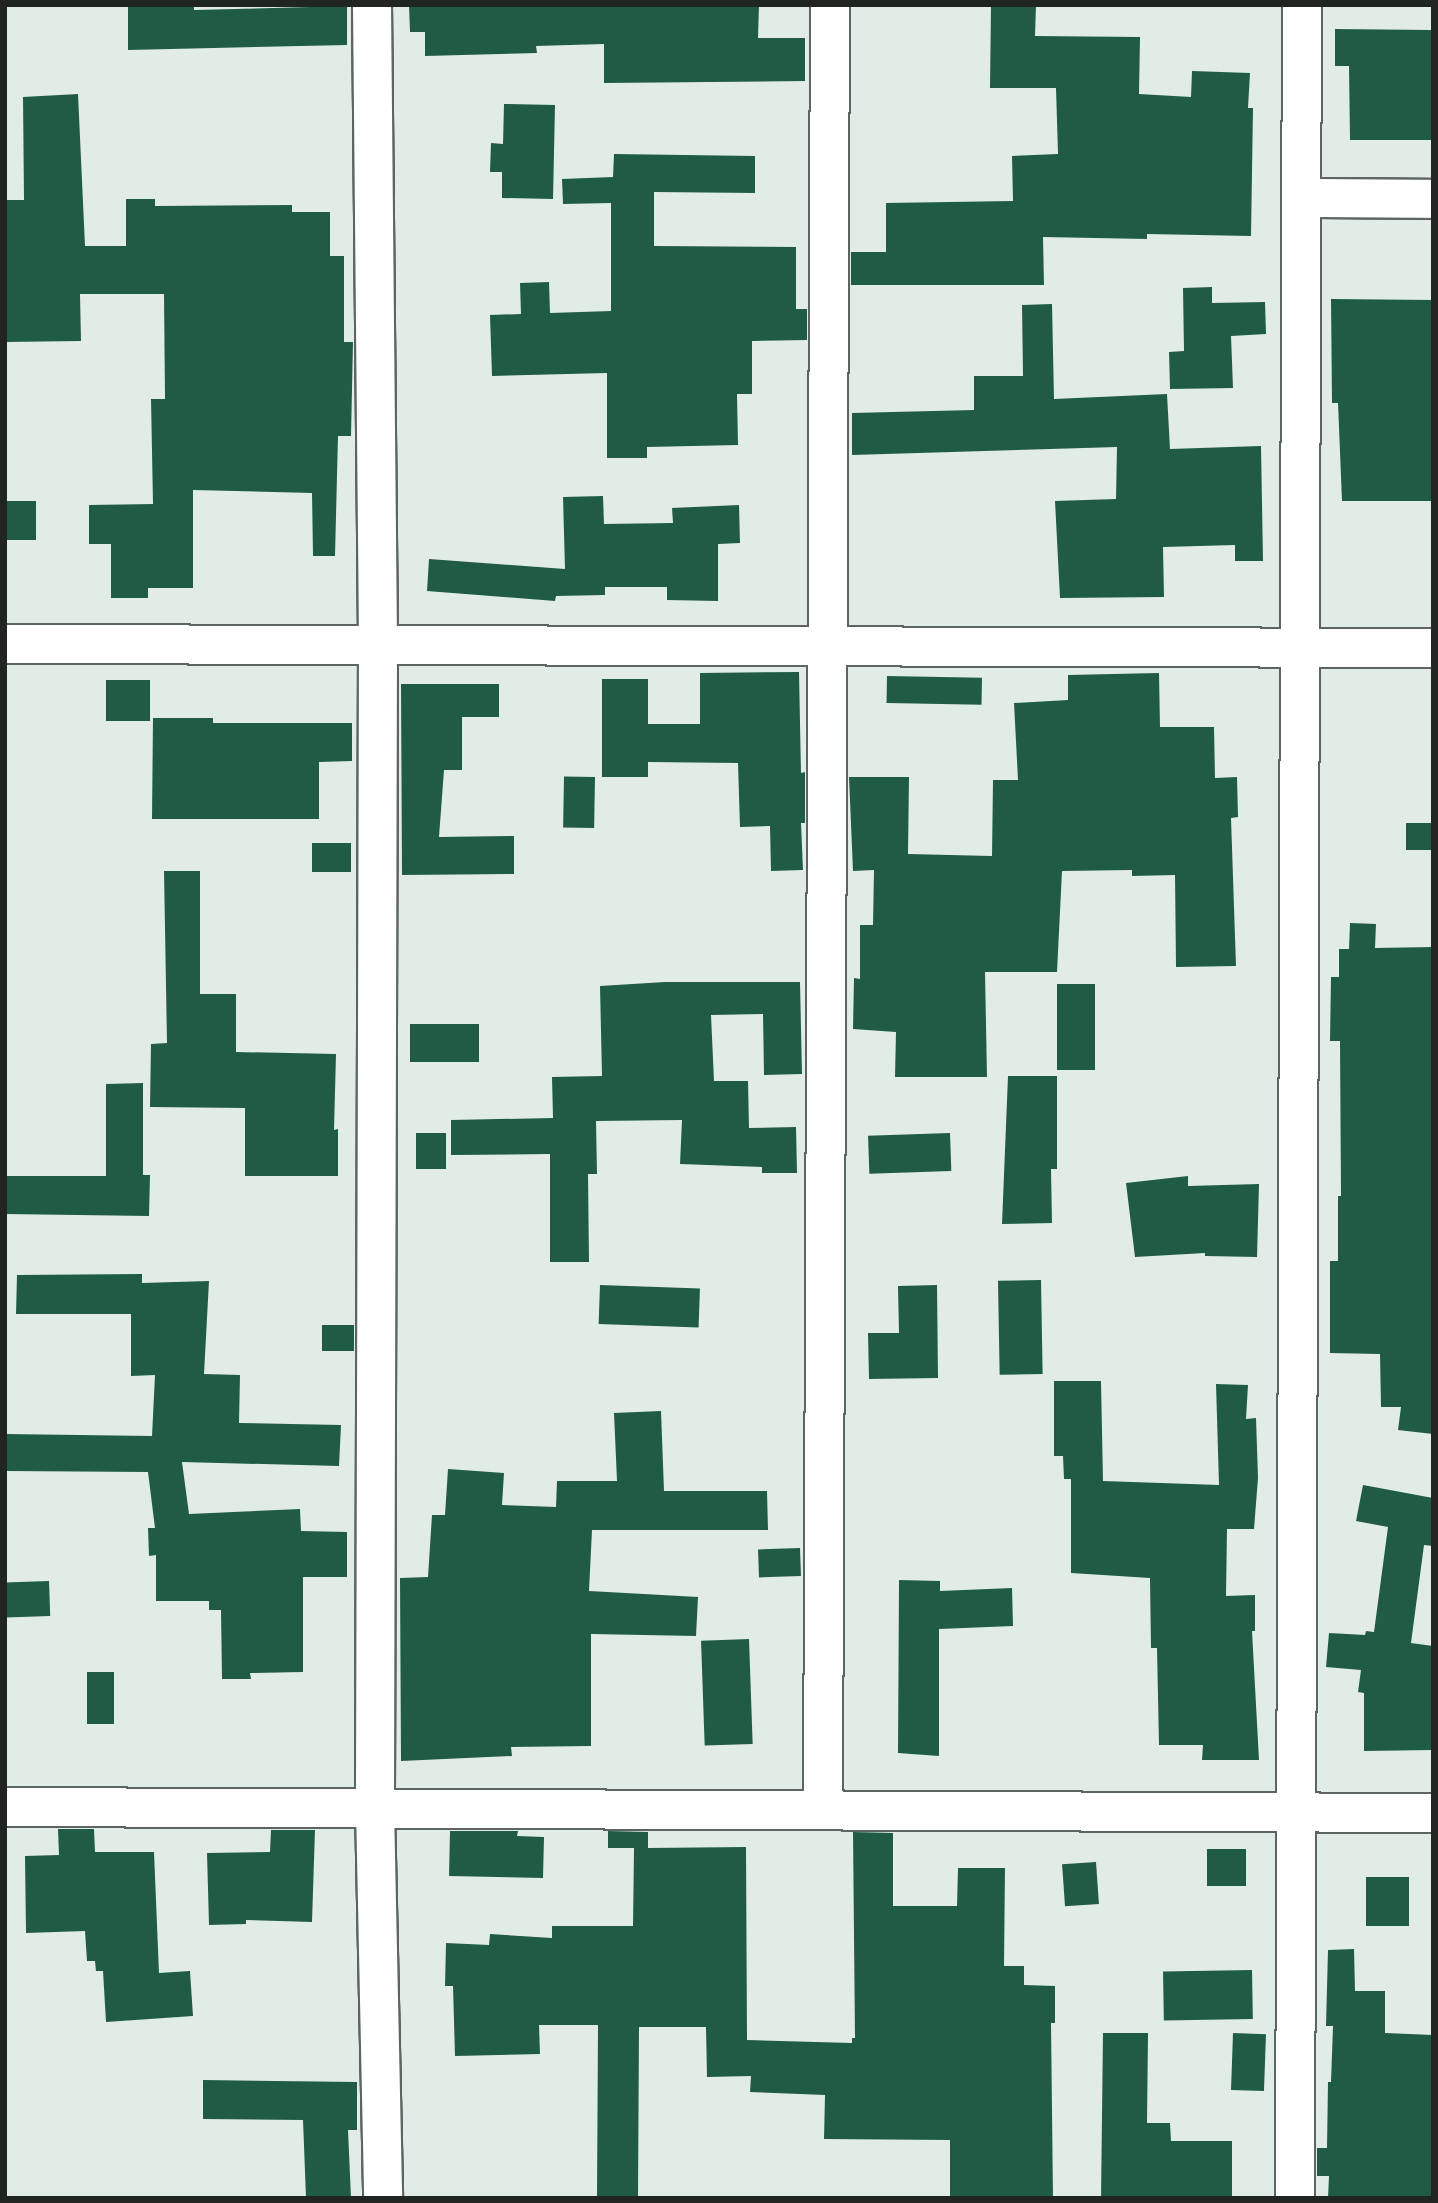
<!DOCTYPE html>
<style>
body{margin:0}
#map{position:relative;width:1438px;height:2203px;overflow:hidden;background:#e1ece7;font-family:Rubik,sans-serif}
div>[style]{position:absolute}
.building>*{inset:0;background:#205c45;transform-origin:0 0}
.roads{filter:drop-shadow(2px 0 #5c6561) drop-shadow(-2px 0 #5c6561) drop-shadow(0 2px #5c6561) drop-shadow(0 -2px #5c6561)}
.minor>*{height:38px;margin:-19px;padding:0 19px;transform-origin:19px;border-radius:19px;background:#fff}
span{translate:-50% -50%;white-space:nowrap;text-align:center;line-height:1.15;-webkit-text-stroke:7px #fff;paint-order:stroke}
.frame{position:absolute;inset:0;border:7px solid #202522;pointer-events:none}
</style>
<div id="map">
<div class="building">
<div style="clip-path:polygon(128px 5px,194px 5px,194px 10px,347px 6px,347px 45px,128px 50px)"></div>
<div style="clip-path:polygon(409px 5px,759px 5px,758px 38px,805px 38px,805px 81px,604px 83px,604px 44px,536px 46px,537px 53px,425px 56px,425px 32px,410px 32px)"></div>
<div style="clip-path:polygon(991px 5px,1036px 5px,1035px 36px,1140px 37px,1139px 94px,1191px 97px,1192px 71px,1250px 73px,1248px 108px,1253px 108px,1251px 236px,1147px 234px,1147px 239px,1043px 237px,1044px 285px,851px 285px,851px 252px,886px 252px,886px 203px,1013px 201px,1012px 156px,1058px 154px,1056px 88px,990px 88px)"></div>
<div style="clip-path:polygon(1335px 29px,1431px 30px,1432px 140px,1350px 140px,1349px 66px,1335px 66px)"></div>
<div style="clip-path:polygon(78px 94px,85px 246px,126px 246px,126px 199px,155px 199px,155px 206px,292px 205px,292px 212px,330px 212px,330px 256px,344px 256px,344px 342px,353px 342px,351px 436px,338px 436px,335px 556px,313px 556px,312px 493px,193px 490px,193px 588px,148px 588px,148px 598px,111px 598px,111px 544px,89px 544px,89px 505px,153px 504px,151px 399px,165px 399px,164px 294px,80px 294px,81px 341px,5px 342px,5px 200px,24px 200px,23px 97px)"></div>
<div style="clip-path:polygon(504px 104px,555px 105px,553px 199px,502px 198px,502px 172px,490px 172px,491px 143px,503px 144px)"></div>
<div style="clip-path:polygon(614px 154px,755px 156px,755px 193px,654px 192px,654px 246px,796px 247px,796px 309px,807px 309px,807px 340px,752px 341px,752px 394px,737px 394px,738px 445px,647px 447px,647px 458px,607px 458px,607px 373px,492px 376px,490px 315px,521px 314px,520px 283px,549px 282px,550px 313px,611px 311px,611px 203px,563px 204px,562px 179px,613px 177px)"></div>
<div style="clip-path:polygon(1212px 287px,1212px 303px,1265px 302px,1266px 334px,1231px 336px,1233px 388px,1170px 389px,1169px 352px,1184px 351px,1183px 288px)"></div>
<div style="clip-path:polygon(1331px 299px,1433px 300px,1433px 501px,1342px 501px,1338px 403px,1332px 403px)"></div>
<div style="clip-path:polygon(1052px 304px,1054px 399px,1167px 394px,1170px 449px,1261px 446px,1263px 561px,1235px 561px,1235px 545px,1163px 547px,1164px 597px,1060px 598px,1055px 501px,1116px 499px,1117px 447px,852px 455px,852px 413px,974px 410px,974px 376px,1023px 376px,1022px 305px)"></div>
<div style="clip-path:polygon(603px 496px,604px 524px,673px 523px,672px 508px,739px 505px,740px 543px,718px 544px,718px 601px,667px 600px,667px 587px,605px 587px,605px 595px,556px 596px,555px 601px,427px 591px,429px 559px,565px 569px,563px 497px)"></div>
<div style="left:5px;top:501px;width:31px;height:39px"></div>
<div style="clip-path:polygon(799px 672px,801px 773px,805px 772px,805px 823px,801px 823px,803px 870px,771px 871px,770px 826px,740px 827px,738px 763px,648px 762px,648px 777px,602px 777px,602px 679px,648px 679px,648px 724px,700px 724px,700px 673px)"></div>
<div style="clip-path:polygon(1159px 673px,1160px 727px,1214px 727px,1215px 778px,1237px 777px,1238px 817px,1231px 818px,1236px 966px,1176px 967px,1175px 875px,1132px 876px,1132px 870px,1062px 871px,1057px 972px,985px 972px,987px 1077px,895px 1077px,896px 1032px,853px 1029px,854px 978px,860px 979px,860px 925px,873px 925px,874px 870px,853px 871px,849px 777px,909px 777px,908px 854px,992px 856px,993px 780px,1018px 780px,1014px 703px,1068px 700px,1068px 675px)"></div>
<div style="left:887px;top:676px;width:95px;height:27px;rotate:1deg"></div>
<div style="left:106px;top:680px;width:44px;height:41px"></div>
<div style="clip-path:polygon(401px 684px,499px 684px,499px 717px,462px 717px,462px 770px,444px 770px,439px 837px,514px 836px,514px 874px,402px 875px)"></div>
<div style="clip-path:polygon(153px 718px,213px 718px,213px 723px,352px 723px,352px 761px,319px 762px,319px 819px,152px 819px)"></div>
<div style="left:595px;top:777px;width:51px;height:31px;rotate:91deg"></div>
<div style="left:1406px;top:823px;width:27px;height:27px"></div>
<div style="left:312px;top:843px;width:39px;height:29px"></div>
<div style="clip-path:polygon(164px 871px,200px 871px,200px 994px,236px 994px,236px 1052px,336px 1054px,334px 1130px,338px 1129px,338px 1176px,245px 1176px,245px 1108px,150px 1107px,151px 1044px,167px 1043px)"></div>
<div style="clip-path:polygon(1350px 923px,1376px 924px,1375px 948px,1433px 947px,1433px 1434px,1398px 1430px,1401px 1407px,1381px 1407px,1380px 1354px,1330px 1353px,1330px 1261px,1338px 1261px,1338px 1196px,1341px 1196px,1340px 1041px,1330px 1041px,1331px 977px,1339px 977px,1339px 949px,1349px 949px)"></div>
<div style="clip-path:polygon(665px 982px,800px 982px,802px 1074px,764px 1075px,763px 1014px,711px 1015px,714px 1081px,748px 1081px,749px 1128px,796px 1127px,797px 1173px,762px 1173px,762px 1167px,680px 1164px,682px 1120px,596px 1121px,597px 1174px,588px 1174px,589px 1262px,550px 1262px,550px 1154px,451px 1155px,451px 1120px,553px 1118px,552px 1077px,602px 1076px,600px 986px)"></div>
<div style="left:1057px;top:984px;width:38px;height:86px"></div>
<div style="left:479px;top:1024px;width:38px;height:69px;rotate:90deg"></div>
<div style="clip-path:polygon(1008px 1076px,1057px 1076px,1057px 1169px,1051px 1169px,1052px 1223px,1002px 1224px)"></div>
<div style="clip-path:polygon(143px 1083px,143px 1175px,150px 1175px,149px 1216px,5px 1214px,5px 1176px,106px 1176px,106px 1084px)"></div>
<div style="left:416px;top:1133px;width:30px;height:36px"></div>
<div style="left:950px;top:1133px;width:38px;height:82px;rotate:88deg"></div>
<div style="clip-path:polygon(1188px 1176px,1188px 1186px,1259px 1184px,1257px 1257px,1205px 1256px,1205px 1253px,1135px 1257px,1126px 1183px)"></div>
<div style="clip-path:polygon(142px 1274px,142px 1283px,209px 1281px,204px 1374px,240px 1375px,239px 1423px,341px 1425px,339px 1466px,182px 1462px,189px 1514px,300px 1509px,301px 1531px,347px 1532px,347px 1577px,303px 1577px,303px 1672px,250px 1673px,251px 1679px,222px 1679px,221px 1610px,209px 1610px,209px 1601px,156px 1601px,156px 1555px,149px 1556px,148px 1528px,155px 1528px,148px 1472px,5px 1471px,5px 1434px,152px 1436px,155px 1375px,131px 1376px,131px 1314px,16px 1314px,17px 1275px)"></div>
<div style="left:1041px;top:1280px;width:94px;height:43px;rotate:89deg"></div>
<div style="left:600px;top:1285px;width:100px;height:39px;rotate:2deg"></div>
<div style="clip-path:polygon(937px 1285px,938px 1378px,869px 1379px,868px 1333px,899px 1333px,898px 1286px)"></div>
<div style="left:322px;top:1325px;width:32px;height:26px"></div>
<div style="clip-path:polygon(1054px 1381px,1101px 1381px,1103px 1481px,1219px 1485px,1216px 1384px,1248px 1385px,1246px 1419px,1256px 1418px,1258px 1478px,1254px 1529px,1227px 1529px,1226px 1596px,1255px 1595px,1255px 1631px,1252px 1631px,1259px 1760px,1202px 1760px,1203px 1745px,1159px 1745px,1157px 1648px,1151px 1648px,1150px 1578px,1071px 1573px,1071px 1479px,1064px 1479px,1063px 1456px,1054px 1456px)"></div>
<div style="clip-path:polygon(661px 1411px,664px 1491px,767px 1491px,768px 1530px,592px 1530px,589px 1591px,698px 1597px,696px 1636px,591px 1634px,591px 1746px,511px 1747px,512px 1756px,401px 1761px,400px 1578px,428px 1577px,432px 1515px,445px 1515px,448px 1469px,504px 1473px,502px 1505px,556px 1507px,557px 1481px,617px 1481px,614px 1413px)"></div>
<div style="clip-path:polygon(1363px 1485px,1433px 1498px,1433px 1546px,1424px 1545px,1411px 1643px,1433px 1646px,1433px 1750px,1364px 1751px,1364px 1693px,1358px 1692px,1361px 1670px,1326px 1667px,1329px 1633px,1365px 1635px,1366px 1631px,1374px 1632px,1388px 1527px,1356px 1521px)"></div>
<div style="left:800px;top:1548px;width:28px;height:42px;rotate:88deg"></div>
<div style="clip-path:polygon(899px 1580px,940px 1581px,940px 1591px,1012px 1588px,1013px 1626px,939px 1629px,939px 1756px,898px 1753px)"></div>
<div style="left:49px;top:1581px;width:35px;height:44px;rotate:88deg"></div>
<div style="left:749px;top:1639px;width:105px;height:48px;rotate:88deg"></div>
<div style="left:114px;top:1672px;width:52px;height:27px;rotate:90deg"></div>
<div style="clip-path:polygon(58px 1829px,94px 1829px,95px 1852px,154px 1852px,159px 1973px,190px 1971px,193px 2016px,106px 2022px,103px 1971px,96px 1971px,95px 1961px,87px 1961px,85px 1931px,26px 1933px,25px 1856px,59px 1855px)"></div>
<div style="clip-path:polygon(271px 1830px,315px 1830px,312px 1922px,246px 1920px,246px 1924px,209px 1925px,207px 1853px,270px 1852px)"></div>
<div style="clip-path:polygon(450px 1831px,518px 1831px,517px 1836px,544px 1837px,543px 1878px,449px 1876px)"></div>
<div style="clip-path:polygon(608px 1831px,648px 1832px,648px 1848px,746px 1847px,747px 2040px,852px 2043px,852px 2038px,855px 2038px,853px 1832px,893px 1833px,893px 1906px,957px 1906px,958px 1868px,1005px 1868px,1004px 1966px,1024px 1966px,1024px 1985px,1055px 1986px,1055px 2023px,1051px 2023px,1053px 2198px,950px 2198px,950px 2140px,824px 2139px,825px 2095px,750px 2092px,751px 2076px,707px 2077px,706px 2027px,639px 2027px,638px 2198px,597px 2198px,598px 2025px,539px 2025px,540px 2054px,455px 2056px,453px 1986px,445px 1986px,446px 1943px,489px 1945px,490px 1934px,552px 1938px,552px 1926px,633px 1926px,634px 1848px,608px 1848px)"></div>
<div style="left:1207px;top:1849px;width:39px;height:37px"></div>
<div style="left:1096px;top:1862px;width:42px;height:34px;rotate:86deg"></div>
<div style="left:1366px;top:1877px;width:43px;height:49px"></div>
<div style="clip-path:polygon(1354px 1949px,1355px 1991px,1385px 1991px,1385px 2033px,1433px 2035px,1433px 2198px,1328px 2198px,1329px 2176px,1317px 2176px,1317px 2148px,1327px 2148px,1328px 2082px,1331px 2082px,1333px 2026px,1326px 2026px,1328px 1950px)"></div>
<div style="left:1252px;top:1970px;width:49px;height:89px;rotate:89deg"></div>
<div style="clip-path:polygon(1103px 2033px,1148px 2033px,1147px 2123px,1170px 2123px,1171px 2141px,1232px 2141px,1232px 2198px,1101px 2198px)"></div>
<div style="left:1233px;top:2033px;width:33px;height:57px;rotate:2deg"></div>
<div style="clip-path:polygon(203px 2080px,357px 2082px,357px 2130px,348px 2130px,351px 2198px,306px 2198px,303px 2120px,203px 2119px)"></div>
</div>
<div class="roads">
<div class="minor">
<div style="left:372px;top:5px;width:641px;rotate:89.46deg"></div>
<div style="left:378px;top:646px;width:1162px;rotate:90.15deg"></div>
<div style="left:375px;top:1808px;width:390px;rotate:88.8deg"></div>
<div style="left:1301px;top:198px;width:132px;rotate:0.4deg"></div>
<div style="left:5px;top:644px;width:1428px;rotate:0.16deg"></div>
<div style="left:5px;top:1807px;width:1428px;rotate:0.24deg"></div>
<div style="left:823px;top:1810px;width:1805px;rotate:-89.78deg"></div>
<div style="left:1295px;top:2198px;width:2193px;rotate:-89.82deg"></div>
</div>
</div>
<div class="frame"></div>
</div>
